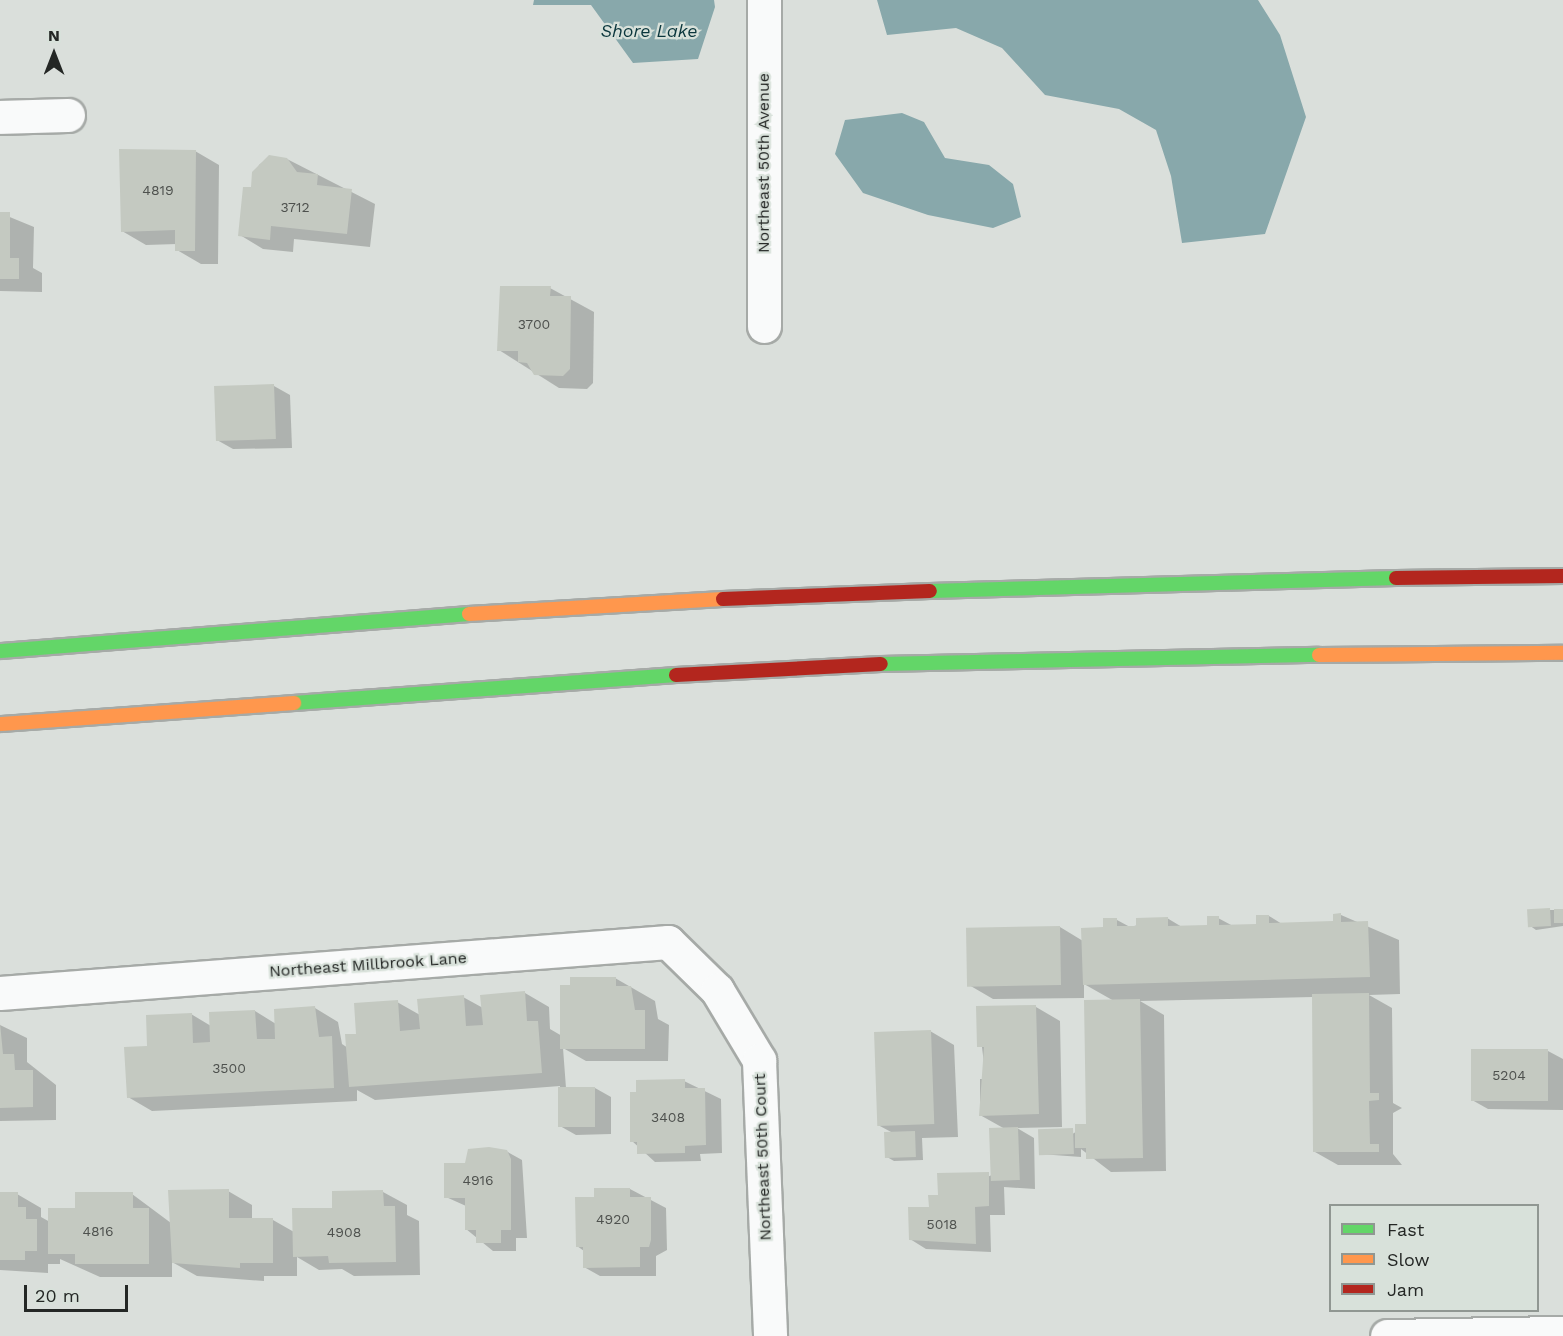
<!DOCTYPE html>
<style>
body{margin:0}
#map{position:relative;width:1563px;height:1336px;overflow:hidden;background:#dadfdb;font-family:"Work Sans",sans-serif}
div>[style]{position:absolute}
.water>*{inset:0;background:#88a8ab}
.shadow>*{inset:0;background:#0003}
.building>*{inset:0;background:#c4c9c1;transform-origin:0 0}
.roads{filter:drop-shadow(2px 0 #a6aaa7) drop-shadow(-2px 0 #a6aaa7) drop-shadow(0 2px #a6aaa7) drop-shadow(0 -2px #a6aaa7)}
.street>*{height:33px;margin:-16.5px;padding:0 16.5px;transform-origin:16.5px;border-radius:16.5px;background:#f9fafa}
.fast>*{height:14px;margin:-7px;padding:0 7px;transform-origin:7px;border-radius:7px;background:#63d668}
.slow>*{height:14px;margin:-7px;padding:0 7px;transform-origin:7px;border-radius:7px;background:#ff974d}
.jam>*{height:14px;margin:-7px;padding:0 7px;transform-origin:7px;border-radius:7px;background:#b3261e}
span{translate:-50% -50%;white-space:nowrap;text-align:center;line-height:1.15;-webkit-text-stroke:4.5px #d8e1da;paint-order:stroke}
.number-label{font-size:14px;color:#4e514e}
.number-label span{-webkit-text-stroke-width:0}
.street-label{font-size:16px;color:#242725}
.water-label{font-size:18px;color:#0a363c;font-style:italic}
.legend{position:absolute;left:1329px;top:1204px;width:210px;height:108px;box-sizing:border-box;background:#d8e1da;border:2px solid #909792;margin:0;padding:8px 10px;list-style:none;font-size:18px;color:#242725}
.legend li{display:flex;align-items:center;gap:12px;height:30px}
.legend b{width:30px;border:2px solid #909792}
.north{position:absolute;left:24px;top:24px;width:60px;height:60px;-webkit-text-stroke:4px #d8e1da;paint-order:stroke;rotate:0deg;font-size:16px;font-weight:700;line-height:24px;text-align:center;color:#242725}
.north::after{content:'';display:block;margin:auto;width:21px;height:27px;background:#242725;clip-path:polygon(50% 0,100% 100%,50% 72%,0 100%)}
.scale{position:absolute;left:24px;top:1285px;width:104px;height:27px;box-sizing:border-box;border:3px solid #242725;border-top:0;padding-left:8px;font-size:18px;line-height:21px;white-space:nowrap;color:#242725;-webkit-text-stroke:4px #d8e1da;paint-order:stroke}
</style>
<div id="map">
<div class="water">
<div style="clip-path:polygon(534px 0,714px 0,715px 7px,698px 59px,633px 63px,591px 5px,533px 5px)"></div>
<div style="clip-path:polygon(877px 0,1258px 0,1280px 35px,1306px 117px,1265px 234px,1182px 243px,1171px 176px,1156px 130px,1119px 109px,1045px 95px,1002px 48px,956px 28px,887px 35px)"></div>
<div style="clip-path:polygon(902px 113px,924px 122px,945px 158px,989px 165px,1013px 184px,1021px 217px,993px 228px,928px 215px,863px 193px,835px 154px,845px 120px)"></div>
</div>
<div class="shadow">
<div style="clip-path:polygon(195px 151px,219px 165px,218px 264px,201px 264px,177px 250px,177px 244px,146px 245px,122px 231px)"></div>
<div style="clip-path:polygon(269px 157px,287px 159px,375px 204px,370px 247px,294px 239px,293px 252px,263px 249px,240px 235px,259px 165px)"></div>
<div style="clip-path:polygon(0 213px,34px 227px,33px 268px,42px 273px,42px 292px,0 291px)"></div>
<div style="clip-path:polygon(550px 288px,594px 312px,593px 383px,587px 389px,559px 388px,499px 350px)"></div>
<div style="clip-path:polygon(274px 386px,290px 395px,292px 448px,233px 449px,217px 440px)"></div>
<div style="clip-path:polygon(1550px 910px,1563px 910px,1563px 926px,1536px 930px,1529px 925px)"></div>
<div style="clip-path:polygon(1341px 915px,1399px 940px,1400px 994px,1369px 995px,1392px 1008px,1393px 1103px,1402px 1108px,1393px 1113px,1393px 1154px,1402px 1165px,1338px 1165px,1315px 1152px,1313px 997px,1140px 1001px,1164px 1015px,1166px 1171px,1111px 1172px,1081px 1149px,1081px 1157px,1040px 1154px,1087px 1125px,1114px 1001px,1084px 984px,1084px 998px,993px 999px,969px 985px,1060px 927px,1083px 941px,1117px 920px,1130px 927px,1167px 918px,1182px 927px,1209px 926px,1218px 918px,1233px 926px,1258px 925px,1269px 916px,1282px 924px,1334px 922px)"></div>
<div style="clip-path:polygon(615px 978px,655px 1001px,658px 1019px,669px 1025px,668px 1061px,586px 1061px,563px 1048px,566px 1088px,595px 1088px,611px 1097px,611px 1134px,576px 1135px,560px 1126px,560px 1086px,375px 1100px,357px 1090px,357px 1101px,152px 1111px,128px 1097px,149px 1047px,191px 1014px,211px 1026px,255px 1011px,276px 1024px,315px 1008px,338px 1022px,342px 1044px,348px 1048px,397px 1002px,420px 1015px,463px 997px,483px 1008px,525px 993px,549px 1007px,550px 1029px,562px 1036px)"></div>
<div style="clip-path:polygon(1036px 1007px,1060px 1021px,1062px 1127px,1017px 1128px,1034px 1138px,1035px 1189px,1004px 1187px,1005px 1215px,990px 1215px,991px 1252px,926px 1249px,910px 1239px,930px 1209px,939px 1196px,992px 1175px,1005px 1129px,980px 1115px,980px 1079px,986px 1079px,977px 1008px)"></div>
<div style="clip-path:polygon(0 1025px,27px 1038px,27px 1062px,56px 1085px,56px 1120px,0 1121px)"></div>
<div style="clip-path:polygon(930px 1031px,954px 1045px,958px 1137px,922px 1138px,923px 1160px,894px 1161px,887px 1157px,893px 1133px,878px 1125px)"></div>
<div style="clip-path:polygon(1548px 1051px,1563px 1059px,1563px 1110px,1488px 1109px,1472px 1100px)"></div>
<div style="clip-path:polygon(684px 1081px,721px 1099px,722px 1153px,700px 1154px,701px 1161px,655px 1162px,632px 1141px)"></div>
<div style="clip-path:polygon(506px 1151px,522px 1160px,527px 1238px,516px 1238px,516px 1251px,493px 1251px,466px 1229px,466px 1206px,446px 1197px,466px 1164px)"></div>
<div style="clip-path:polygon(630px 1189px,666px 1208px,667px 1250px,656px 1256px,656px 1276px,600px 1276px,584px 1267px,584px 1251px,577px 1246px,595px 1198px)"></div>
<div style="clip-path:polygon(228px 1191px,252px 1205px,252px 1220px,273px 1220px,294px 1232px,334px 1209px,383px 1192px,407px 1205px,407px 1215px,419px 1221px,420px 1275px,354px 1276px,342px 1269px,319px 1270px,297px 1257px,297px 1276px,264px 1276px,264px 1281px,197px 1276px,172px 1262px,172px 1277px,100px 1277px,60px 1259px,60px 1264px,48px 1264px,48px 1273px,0 1270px,0 1194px,17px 1194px,41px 1208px,41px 1217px,50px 1222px,132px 1194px,171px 1223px)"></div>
</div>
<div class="building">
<div style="clip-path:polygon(119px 149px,196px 150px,195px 251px,175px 251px,175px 230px,121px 232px)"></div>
<div style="clip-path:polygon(269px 155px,287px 158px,297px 172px,318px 174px,317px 185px,352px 189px,347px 234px,271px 226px,270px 240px,238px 236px,243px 187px,251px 187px,252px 172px)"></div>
<div style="clip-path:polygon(0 212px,10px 212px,10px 258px,19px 258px,19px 279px,0 279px)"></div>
<div style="clip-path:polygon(500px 286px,551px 286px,550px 296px,571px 296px,570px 369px,563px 376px,534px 375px,527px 363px,518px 362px,518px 351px,497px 351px)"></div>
<div style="left:274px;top:384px;width:55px;height:60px;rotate:88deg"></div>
<div style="left:1550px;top:908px;width:18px;height:23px;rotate:87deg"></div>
<div style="left:1554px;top:909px;width:9px;height:14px"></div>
<div style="clip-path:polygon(1341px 913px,1341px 922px,1368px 921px,1370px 977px,1083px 985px,1081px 928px,1103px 927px,1103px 918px,1117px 918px,1117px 926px,1136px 926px,1136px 918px,1168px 917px,1168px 926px,1207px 925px,1207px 916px,1219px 916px,1219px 925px,1256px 924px,1256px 915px,1269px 915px,1269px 923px,1333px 921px,1333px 914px)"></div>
<div style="left:1060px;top:926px;width:59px;height:94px;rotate:89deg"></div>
<div style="clip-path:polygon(570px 977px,616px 977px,616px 986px,631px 986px,635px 1010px,645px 1010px,645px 1049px,560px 1049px,560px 985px,570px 985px)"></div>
<div style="clip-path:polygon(525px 991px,527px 1021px,538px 1021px,542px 1073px,349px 1087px,345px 1034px,356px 1034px,354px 1003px,398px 1000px,400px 1031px,420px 1029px,417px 999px,464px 995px,466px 1026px,483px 1025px,480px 995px)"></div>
<div style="clip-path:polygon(1369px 993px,1370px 1093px,1379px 1093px,1379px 1100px,1369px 1101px,1370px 1144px,1379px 1144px,1379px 1152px,1313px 1152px,1312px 994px)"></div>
<div style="clip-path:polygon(1140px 999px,1143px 1158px,1086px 1159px,1086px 1148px,1075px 1148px,1075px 1124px,1086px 1124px,1084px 1000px)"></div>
<div style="clip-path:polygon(1036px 1005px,1039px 1114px,979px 1116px,984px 1047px,977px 1047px,976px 1006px)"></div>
<div style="clip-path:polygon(315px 1006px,319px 1037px,332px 1036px,334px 1088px,127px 1098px,124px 1047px,147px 1046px,146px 1015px,192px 1013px,193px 1043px,210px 1042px,209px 1012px,255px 1010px,257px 1039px,275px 1039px,274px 1009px)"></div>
<div style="clip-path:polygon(0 1023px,3px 1054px,14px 1054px,15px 1070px,33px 1070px,33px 1107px,0 1108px)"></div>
<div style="left:931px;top:1030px;width:94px;height:57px;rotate:88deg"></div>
<div style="left:1471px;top:1049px;width:77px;height:52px"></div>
<div style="clip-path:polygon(685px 1079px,685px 1088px,705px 1088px,706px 1145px,685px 1146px,685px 1153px,637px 1154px,637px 1142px,630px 1142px,630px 1092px,636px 1092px,636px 1080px)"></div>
<div style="left:558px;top:1087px;width:37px;height:40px"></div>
<div style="left:1018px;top:1127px;width:53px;height:29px;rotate:88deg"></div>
<div style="left:1073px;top:1128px;width:26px;height:35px;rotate:88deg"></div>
<div style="left:915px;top:1131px;width:26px;height:31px;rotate:88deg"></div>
<div style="clip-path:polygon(489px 1147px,507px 1150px,511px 1159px,511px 1230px,501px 1230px,501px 1243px,476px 1243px,476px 1230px,465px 1230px,465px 1198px,444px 1198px,444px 1163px,465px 1163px,468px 1149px)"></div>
<div style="clip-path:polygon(989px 1172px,989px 1206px,975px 1207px,976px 1244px,909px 1240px,908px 1207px,929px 1207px,928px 1195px,938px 1195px,937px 1173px)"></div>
<div style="clip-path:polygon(594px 1188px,630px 1188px,630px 1197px,651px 1197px,651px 1240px,649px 1247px,640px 1247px,640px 1267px,583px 1268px,583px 1247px,576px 1247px,575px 1197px,594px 1197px)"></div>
<div style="clip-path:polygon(229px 1189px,229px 1218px,273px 1218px,273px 1263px,240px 1263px,240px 1268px,172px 1263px,168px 1190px)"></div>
<div style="clip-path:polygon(383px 1190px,384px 1206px,395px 1206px,396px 1262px,329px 1263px,328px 1256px,293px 1257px,292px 1208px,332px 1208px,332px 1191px)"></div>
<div style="clip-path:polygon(0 1192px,18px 1192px,18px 1207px,26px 1207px,26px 1219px,37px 1219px,37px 1251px,25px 1251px,25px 1260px,0 1260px)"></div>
<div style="clip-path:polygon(75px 1192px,133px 1192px,133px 1208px,149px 1208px,149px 1264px,75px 1264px,75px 1254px,48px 1254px,48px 1208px,75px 1208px)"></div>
</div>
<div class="roads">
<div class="street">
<div style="left:764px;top:0;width:326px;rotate:90deg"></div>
<div style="left:0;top:117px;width:68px;rotate:-1.7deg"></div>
<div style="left:0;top:993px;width:670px;rotate:-4.37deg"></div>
<div style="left:668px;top:942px;width:69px;rotate:44.4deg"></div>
<div style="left:717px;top:990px;width:82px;rotate:59deg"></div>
<div style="left:759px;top:1060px;width:276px;rotate:87.7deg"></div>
<div style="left:1387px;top:1336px;width:176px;rotate:-1deg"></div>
</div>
<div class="fast">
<div style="left:930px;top:591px;width:466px;rotate:-1.6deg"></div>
<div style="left:0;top:651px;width:470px;rotate:-4.5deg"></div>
<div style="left:881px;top:664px;width:438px;rotate:-1.2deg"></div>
<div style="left:294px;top:703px;width:383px;rotate:-4.2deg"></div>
</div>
<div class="slow">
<div style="left:469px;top:614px;width:254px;rotate:-3.4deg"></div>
<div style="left:1319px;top:655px;width:244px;rotate:-0.5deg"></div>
<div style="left:0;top:724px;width:295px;rotate:-4.1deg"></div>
</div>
<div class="jam">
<div style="left:1396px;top:578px;width:167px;rotate:-0.7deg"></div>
<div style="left:723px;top:599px;width:207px;rotate:-2.2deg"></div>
<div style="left:676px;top:675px;width:205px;rotate:-3.1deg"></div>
</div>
</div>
<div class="number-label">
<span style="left:158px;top:190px">4819</span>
<span style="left:295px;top:207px">3712</span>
<span style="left:534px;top:324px">3700</span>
<span style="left:229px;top:1068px">3500</span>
<span style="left:1509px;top:1075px">5204</span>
<span style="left:668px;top:1117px">3408</span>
<span style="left:478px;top:1180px">4916</span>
<span style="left:613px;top:1219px">4920</span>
<span style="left:942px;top:1224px">5018</span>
<span style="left:98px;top:1231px">4816</span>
<span style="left:344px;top:1232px">4908</span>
</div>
<div class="street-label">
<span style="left:764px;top:163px;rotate:-90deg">Northeast 50th Avenue</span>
<span style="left:368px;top:965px;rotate:-4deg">Northeast Millbrook Lane</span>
<span style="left:763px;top:1157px;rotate:-92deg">Northeast 50th Court</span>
</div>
<div class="water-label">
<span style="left:649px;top:31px">Shore Lake</span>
</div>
<ul class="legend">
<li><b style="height:8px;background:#63d668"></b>Fast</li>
<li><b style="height:8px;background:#ff974d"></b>Slow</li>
<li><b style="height:8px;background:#b3261e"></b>Jam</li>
</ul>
<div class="north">N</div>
<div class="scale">20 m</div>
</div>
